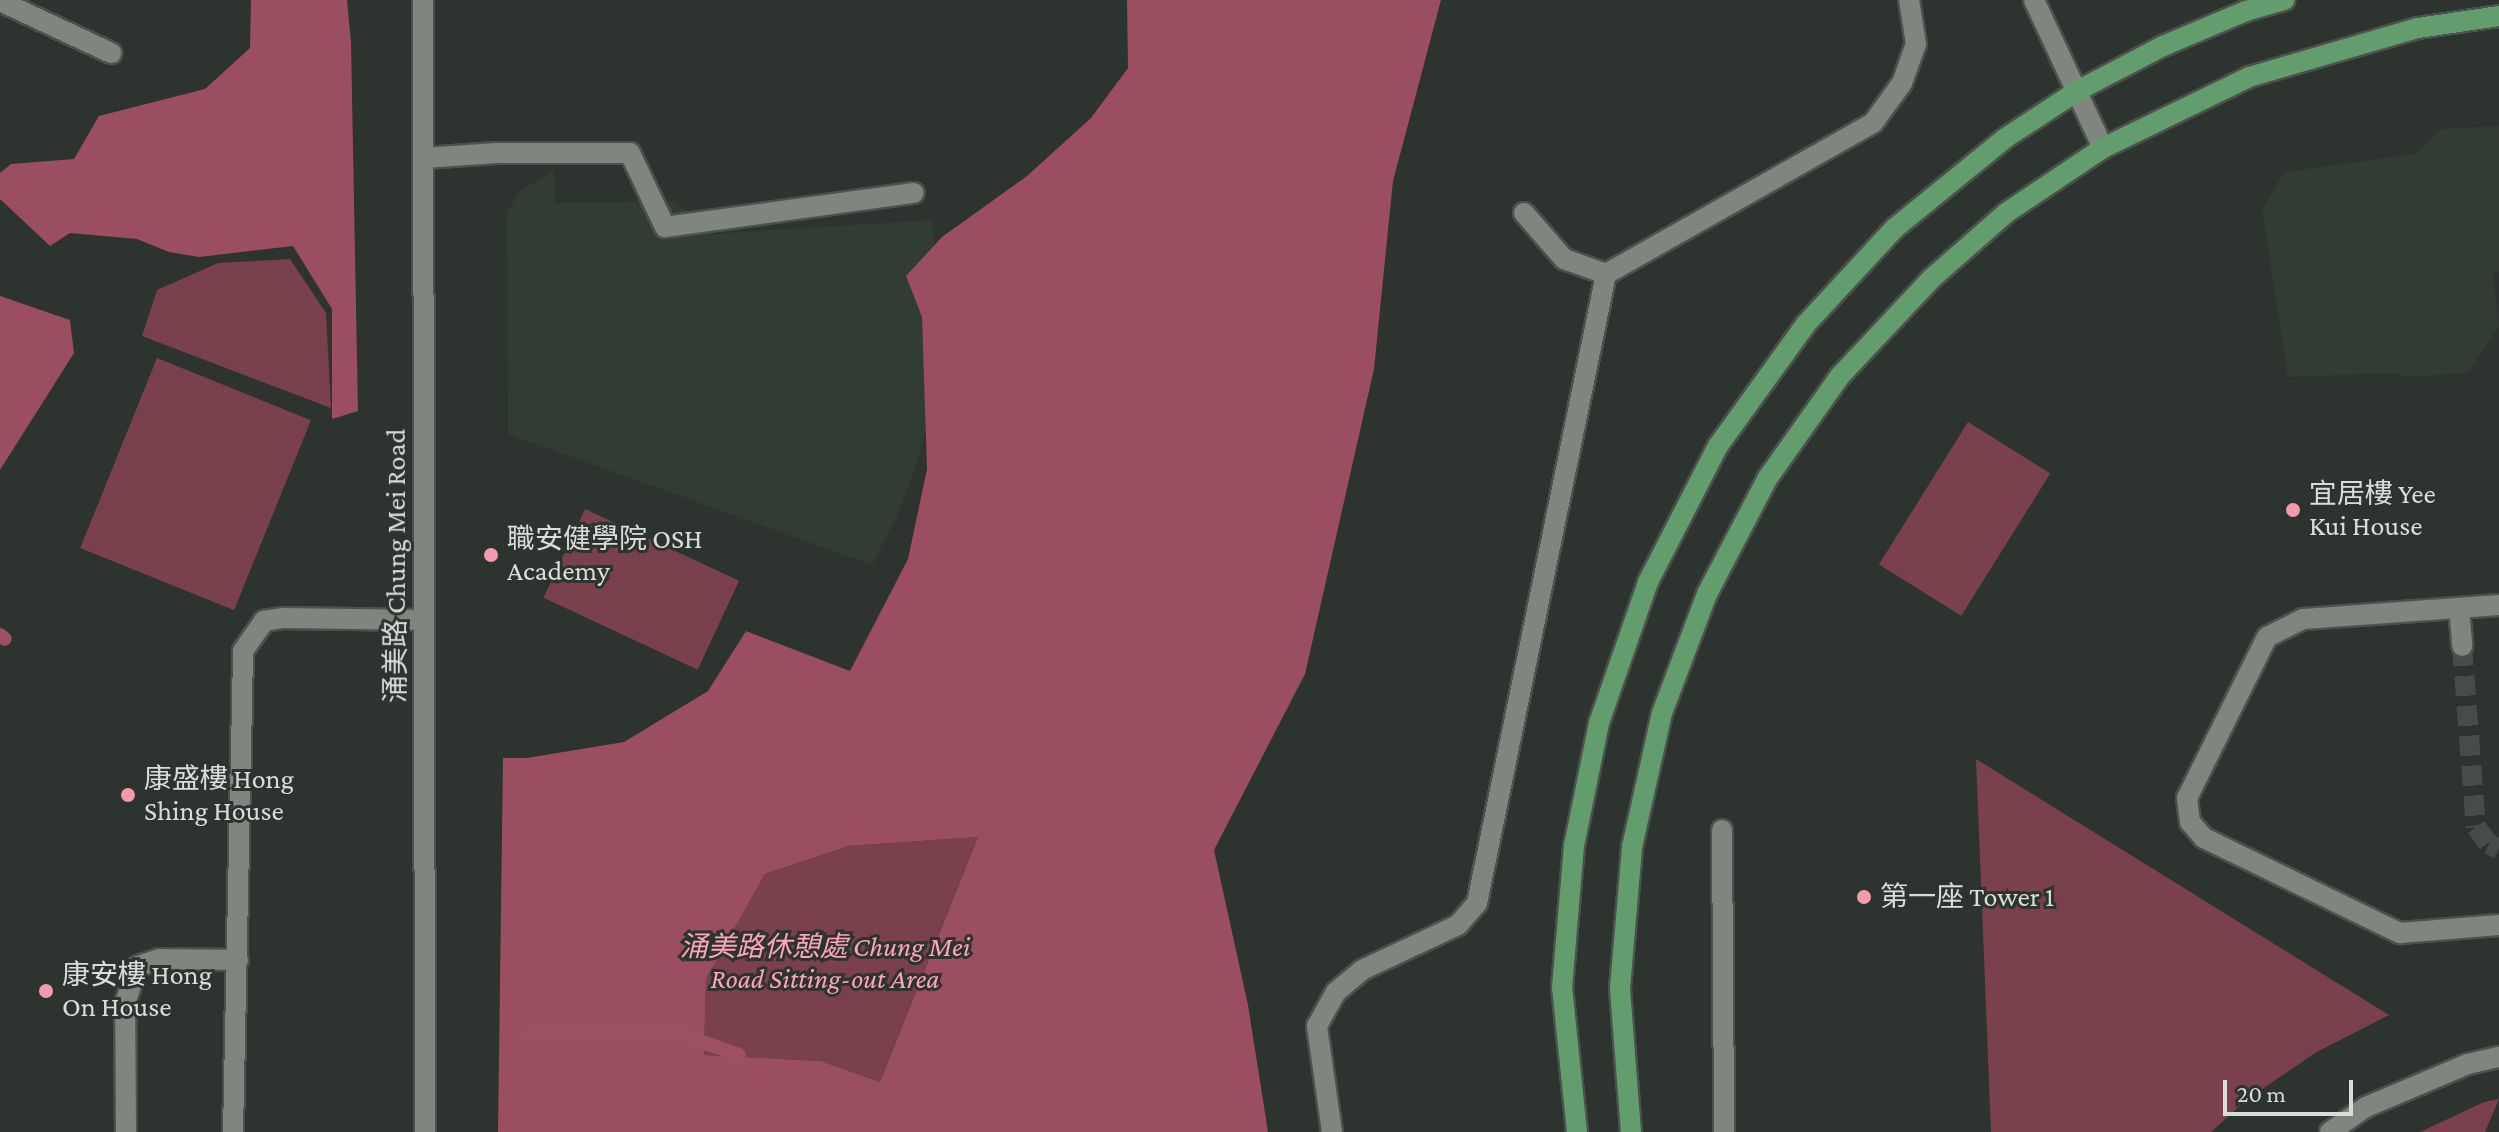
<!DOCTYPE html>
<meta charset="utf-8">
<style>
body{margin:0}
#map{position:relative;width:2499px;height:1132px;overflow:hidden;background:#2d332e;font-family:"Crimson Pro","Noto Sans TC",serif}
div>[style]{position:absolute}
.built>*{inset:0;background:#313c32}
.green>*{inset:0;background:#7a414d;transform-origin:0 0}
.forest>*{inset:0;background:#9a4e5f}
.stream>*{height:14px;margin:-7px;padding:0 7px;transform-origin:7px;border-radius:7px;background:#9d5062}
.minor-tunnel>*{height:20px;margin-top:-10px;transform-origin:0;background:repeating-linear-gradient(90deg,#474c48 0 20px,transparent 0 30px)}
.roads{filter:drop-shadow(2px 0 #4c514d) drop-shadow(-2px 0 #4c514d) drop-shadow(0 2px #4c514d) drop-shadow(0 -2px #4c514d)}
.minor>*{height:20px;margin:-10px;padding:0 10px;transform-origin:10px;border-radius:10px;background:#7f867f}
.major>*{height:20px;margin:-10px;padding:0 10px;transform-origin:10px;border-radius:10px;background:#639d6e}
.dots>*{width:22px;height:22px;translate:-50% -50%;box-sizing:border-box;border:4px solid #2d332e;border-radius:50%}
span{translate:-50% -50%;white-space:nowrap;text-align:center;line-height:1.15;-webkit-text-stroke:6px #2d332e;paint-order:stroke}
.poi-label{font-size:28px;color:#d9ddda}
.left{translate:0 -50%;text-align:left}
.street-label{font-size:28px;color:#d9ddda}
.park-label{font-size:28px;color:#fda4b6;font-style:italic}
.scale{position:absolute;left:2223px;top:1080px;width:130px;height:36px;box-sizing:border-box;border:4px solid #d9ddda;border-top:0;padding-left:10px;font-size:24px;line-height:28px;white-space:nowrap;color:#d9ddda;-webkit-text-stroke:6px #2d332e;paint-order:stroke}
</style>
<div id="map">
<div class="built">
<div style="clip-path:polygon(2499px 126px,2499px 272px,2493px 272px,2499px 326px,2468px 373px,2404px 377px,2396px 373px,2288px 377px,2262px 210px,2284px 172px,2415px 154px,2441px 129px)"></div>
<div style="clip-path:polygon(554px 170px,554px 203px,675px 201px,713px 234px,932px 220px,940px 318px,931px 408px,918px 460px,897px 516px,872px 565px,508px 434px,507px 212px,520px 191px)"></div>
</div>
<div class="green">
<div style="clip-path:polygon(290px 259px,326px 313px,331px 408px,142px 336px,157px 290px,218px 263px)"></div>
<div style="left:157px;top:358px;width:166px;height:205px;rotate:22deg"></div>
<div style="left:1968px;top:422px;width:97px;height:168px;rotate:32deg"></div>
<div style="left:585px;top:509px;width:170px;height:98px;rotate:25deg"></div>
<div style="clip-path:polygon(1976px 759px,2389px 1015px,2315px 1053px,2245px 1101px,2211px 1132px,1991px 1132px)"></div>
<div style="clip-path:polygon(978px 837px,880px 1082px,821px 1061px,704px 1055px,706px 979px,765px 874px,849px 846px)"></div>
<div style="clip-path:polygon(2499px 1099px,2485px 1132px,2420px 1132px,2484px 1102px)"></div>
</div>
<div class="forest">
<div style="clip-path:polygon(251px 0,347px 0,351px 42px,358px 411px,332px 419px,332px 309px,293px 246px,199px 257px,169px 252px,137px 239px,70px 233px,50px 246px,0 199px,0 173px,11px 164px,74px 159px,99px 116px,205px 89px,250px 48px)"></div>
<div style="clip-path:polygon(evenodd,1127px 0,1441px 0,1393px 181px,1374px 369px,1305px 674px,1214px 850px,1248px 1005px,1268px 1132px,498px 1132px,503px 758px,527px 758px,624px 742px,708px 691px,746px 631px,850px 671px,908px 559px,927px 469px,922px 317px,906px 276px,942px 237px,1027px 176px,1091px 118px,1128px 68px,1127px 0,978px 837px,880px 1082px,821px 1061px,704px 1055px,706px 979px,765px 874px,849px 846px,978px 837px)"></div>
<div style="clip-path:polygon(0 296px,70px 320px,74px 353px,0 470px)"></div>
</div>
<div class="stream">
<div style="left:0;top:635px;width:6px;rotate:39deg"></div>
<div style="left:527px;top:1036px;width:142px;rotate:-2.4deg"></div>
<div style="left:669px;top:1030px;width:74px;rotate:19.7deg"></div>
</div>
<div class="minor-tunnel">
<div style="left:2462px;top:646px;width:182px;rotate:85.6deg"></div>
<div style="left:2476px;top:827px;width:21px;rotate:53deg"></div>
<div style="left:2489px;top:844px;width:11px;rotate:27deg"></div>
</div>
<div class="roads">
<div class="minor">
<div style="left:423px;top:0;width:1132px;rotate:89.9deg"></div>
<div style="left:2034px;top:0;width:163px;rotate:65deg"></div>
<div style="left:0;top:1px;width:123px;rotate:25.1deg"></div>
<div style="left:424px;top:158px;width:73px;rotate:-3.9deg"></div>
<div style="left:497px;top:153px;width:133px"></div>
<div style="left:630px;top:153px;width:82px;rotate:64.7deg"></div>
<div style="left:665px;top:227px;width:251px;rotate:-7.8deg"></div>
<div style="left:1524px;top:213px;width:61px;rotate:49deg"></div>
<div style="left:1564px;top:259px;width:45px;rotate:19.7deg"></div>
<div style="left:2499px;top:605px;width:196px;rotate:175.9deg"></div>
<div style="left:2303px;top:619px;width:40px;rotate:153.4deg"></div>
<div style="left:2267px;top:637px;width:180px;rotate:116.4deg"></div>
<div style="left:2187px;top:798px;width:24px;rotate:83deg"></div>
<div style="left:2190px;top:822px;width:21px;rotate:49deg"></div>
<div style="left:2204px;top:838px;width:218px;rotate:25.9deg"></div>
<div style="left:2400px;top:933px;width:99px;rotate:-4.6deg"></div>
<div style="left:2459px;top:608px;width:38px;rotate:85deg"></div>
<div style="left:1722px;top:830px;width:302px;rotate:89.6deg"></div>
<div style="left:126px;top:1132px;width:129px;rotate:-90.4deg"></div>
<div style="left:125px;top:1003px;width:39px;rotate:-71deg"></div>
<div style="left:138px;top:966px;width:22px;rotate:-18deg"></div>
<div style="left:159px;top:959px;width:79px;rotate:0.7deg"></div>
<div style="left:233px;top:1132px;width:481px;rotate:-88.8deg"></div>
<div style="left:243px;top:651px;width:37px;rotate:-55deg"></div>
<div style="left:264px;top:621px;width:18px;rotate:-9deg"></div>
<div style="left:282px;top:618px;width:142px;rotate:0.8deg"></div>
<div style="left:1332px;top:1132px;width:107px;rotate:-98.1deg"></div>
<div style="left:1317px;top:1026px;width:39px;rotate:-61deg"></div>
<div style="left:1336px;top:992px;width:34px;rotate:-40deg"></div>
<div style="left:1362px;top:970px;width:106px;rotate:-25.1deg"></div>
<div style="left:1458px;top:925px;width:29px;rotate:-49deg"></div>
<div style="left:1477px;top:903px;width:642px;rotate:-78.41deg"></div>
<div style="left:1606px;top:274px;width:307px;rotate:-29.5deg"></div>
<div style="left:1873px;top:123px;width:49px;rotate:-54.1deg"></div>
<div style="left:1902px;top:83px;width:41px;rotate:-70.3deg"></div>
<div style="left:1916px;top:44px;width:45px;rotate:-99deg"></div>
<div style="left:2330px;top:1132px;width:44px;rotate:-34.8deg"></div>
<div style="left:2366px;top:1107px;width:111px;rotate:-22.9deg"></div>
<div style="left:2468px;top:1064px;width:32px;rotate:-13deg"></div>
</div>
<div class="major">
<div style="left:1577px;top:1132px;width:145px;rotate:-95.9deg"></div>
<div style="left:1562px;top:988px;width:143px;rotate:-85.2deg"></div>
<div style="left:1574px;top:846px;width:126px;rotate:-78.5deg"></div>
<div style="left:1599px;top:723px;width:149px;rotate:-70.8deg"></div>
<div style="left:1648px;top:582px;width:153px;rotate:-62.8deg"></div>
<div style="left:1718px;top:446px;width:150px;rotate:-54.2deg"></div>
<div style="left:1806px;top:324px;width:131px;rotate:-47.2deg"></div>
<div style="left:1895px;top:228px;width:141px;rotate:-39.2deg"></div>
<div style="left:2004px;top:139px;width:90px;rotate:-33.2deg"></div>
<div style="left:2079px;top:90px;width:95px;rotate:-27.6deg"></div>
<div style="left:2163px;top:46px;width:90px;rotate:-22.9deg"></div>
<div style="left:2246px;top:11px;width:40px;rotate:-16deg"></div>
<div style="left:1631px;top:1132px;width:144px;rotate:-94.4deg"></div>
<div style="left:1620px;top:988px;width:142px;rotate:-85.1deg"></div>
<div style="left:1632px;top:847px;width:137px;rotate:-77.4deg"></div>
<div style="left:1662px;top:713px;width:127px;rotate:-69.3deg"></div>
<div style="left:1707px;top:594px;width:130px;rotate:-62.4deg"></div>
<div style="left:1767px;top:479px;width:126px;rotate:-54.7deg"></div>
<div style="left:1840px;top:376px;width:133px;rotate:-46.8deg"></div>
<div style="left:1931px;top:279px;width:100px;rotate:-41.3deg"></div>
<div style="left:2006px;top:213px;width:117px;rotate:-33.8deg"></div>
<div style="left:2103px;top:148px;width:162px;rotate:-25.9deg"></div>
<div style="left:2249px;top:77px;width:176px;rotate:-16.2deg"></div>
<div style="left:2418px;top:28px;width:82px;rotate:-8.4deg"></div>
</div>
</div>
<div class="dots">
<div style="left:2293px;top:510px;background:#f39aac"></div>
<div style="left:491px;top:555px;background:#f39aac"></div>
<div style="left:128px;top:795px;background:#f39aac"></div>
<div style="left:1864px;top:897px;background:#f39aac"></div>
<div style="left:46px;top:991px;background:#f39aac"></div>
</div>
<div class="poi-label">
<span class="left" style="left:2309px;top:510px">宜居樓 Yee<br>Kui House</span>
<span class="left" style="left:507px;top:555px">職安健學院 OSH<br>Academy</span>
<span class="left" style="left:144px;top:795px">康盛樓 Hong<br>Shing House</span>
<span class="left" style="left:1880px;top:897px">第一座 Tower 1</span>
<span class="left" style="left:62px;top:991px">康安樓 Hong<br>On House</span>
</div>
<div class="street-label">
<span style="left:396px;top:566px;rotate:-90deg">涌美路 Chung Mei Road</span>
</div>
<div class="park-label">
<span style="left:825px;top:963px">涌美路休憩處 Chung Mei<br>Road Sitting-out Area</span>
</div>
<div class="scale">20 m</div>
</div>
